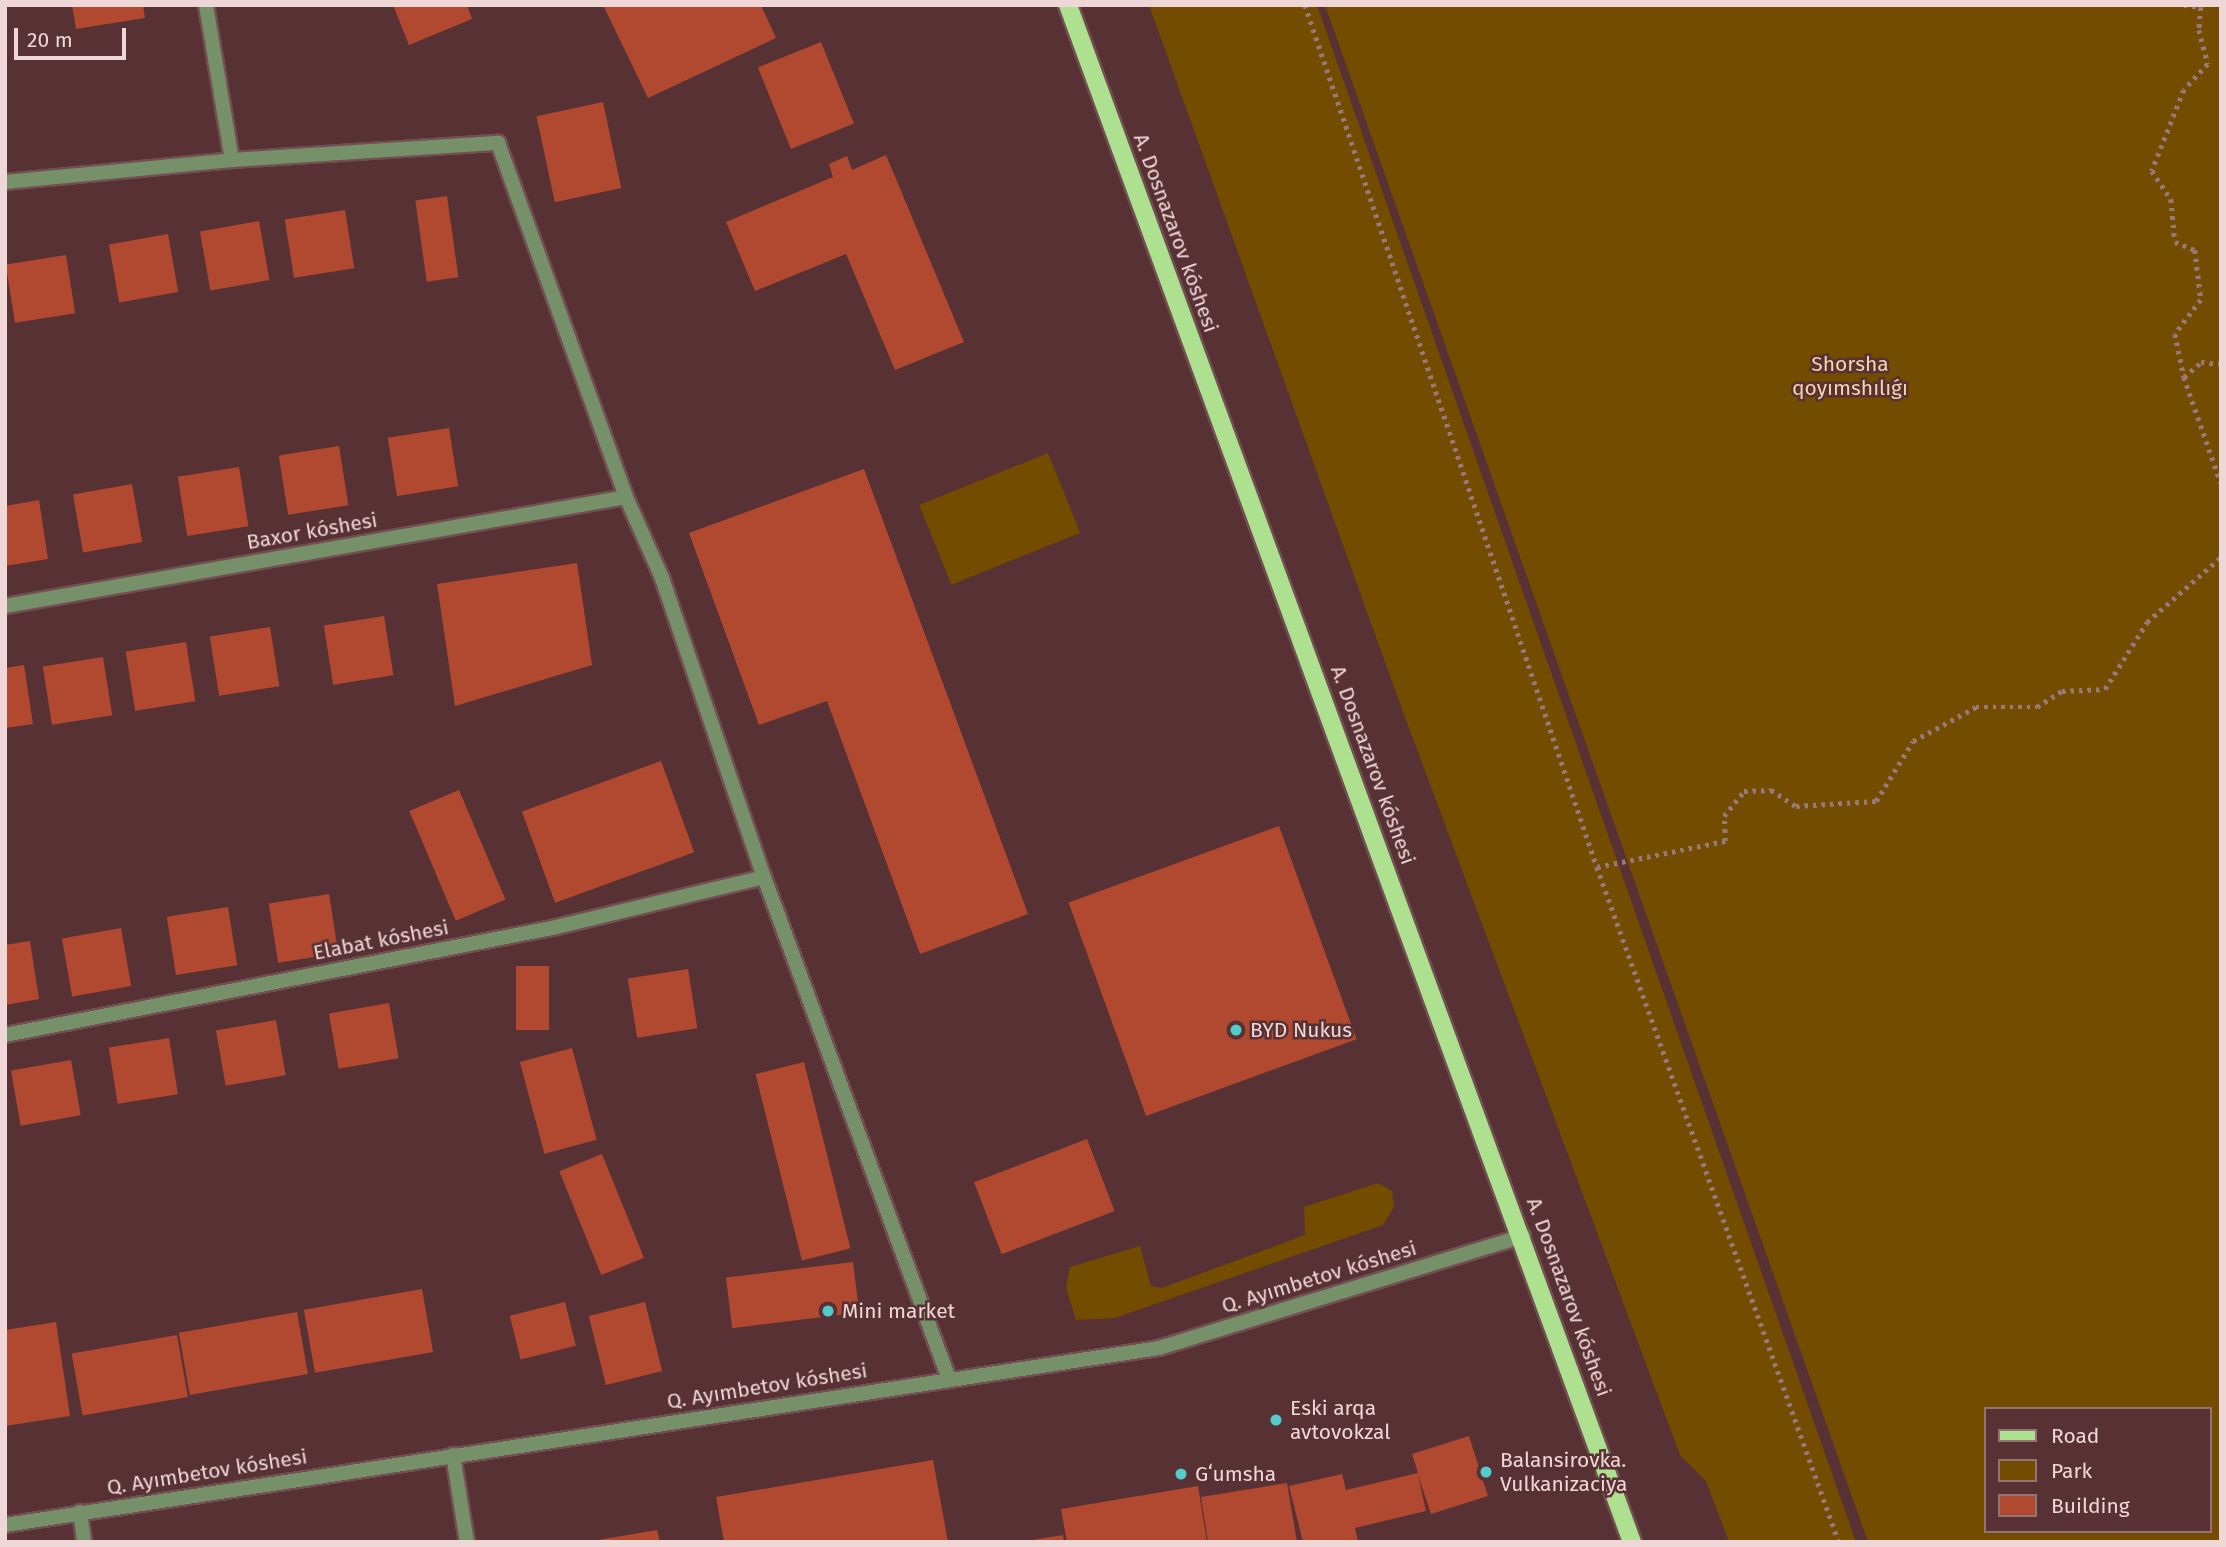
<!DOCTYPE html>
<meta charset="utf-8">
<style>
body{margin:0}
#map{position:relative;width:2226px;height:1547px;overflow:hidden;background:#573134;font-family:"Fira Sans",sans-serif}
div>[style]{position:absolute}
.green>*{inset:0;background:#734c00;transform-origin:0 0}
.building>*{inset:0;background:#b14930;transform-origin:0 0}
.path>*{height:4.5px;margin-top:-2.25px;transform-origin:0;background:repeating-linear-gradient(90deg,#99797b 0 3.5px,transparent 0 8.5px)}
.roads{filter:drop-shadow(2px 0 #724f51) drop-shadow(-2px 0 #724f51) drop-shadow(0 2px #724f51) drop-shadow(0 -2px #724f51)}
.minor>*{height:14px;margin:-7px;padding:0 7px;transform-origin:7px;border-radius:7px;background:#769069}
.tertiary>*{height:14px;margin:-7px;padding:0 7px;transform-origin:7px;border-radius:7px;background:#769069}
.primary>*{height:18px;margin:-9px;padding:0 9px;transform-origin:9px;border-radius:9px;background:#ade190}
.dots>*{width:19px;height:19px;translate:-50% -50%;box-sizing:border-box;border:4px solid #573134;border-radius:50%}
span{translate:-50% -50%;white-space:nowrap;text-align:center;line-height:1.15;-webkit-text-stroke:5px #573134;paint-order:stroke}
.street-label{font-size:21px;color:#efd6d7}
.park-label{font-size:21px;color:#f5d4a8}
.poi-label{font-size:21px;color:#efd6d7}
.left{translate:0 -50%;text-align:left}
.frame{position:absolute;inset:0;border:7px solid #efd6d7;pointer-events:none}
.legend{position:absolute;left:1984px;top:1407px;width:228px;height:126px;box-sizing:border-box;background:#573134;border:2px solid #947375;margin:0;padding:9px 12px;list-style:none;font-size:21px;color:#efd6d7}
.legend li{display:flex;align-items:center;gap:14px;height:35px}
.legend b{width:35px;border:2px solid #947375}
.scale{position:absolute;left:14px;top:28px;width:112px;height:32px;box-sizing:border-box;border:4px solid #efd6d7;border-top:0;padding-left:9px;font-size:21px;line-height:24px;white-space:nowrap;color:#efd6d7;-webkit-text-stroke:5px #573134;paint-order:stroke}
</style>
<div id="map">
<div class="green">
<div style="clip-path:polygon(1149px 5px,1317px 5px,1856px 1542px,1729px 1542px,1706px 1481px,1680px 1455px,1399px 701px)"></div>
<div style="clip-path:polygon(evenodd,1325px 5px,2221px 5px,2221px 1542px,1868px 1542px,1325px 5px,1986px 1409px,2210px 1409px,2210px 1531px,1986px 1531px,1986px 1409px)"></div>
<div style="left:1048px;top:453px;width:86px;height:139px;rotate:68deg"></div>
<div style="clip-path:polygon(1378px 1183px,1392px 1191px,1394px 1207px,1383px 1225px,1115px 1318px,1076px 1320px,1066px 1288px,1070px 1267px,1140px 1246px,1151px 1286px,1162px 1288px,1305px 1235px,1304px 1207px)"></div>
</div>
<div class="building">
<div style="clip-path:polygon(72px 5px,143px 5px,145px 18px,76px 29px)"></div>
<div style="clip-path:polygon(393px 5px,467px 5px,472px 19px,409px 45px)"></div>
<div style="clip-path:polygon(603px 5px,761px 5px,776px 38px,648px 98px)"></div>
<div style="left:821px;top:42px;width:88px;height:68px;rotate:68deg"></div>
<div style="left:603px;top:102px;width:88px;height:68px;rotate:78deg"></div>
<div style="clip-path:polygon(886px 155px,964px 342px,895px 370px,846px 254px,755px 291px,726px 222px,833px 177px,829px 164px,847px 156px,852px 170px)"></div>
<div style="left:447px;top:196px;width:82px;height:32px;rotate:82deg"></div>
<div style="left:345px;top:210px;width:59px;height:61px;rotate:81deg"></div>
<div style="left:259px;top:221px;width:60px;height:60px;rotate:80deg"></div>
<div style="left:168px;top:234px;width:59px;height:60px;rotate:80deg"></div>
<div style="left:66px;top:255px;width:59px;height:61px;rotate:81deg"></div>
<div style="left:449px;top:428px;width:59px;height:62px;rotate:81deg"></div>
<div style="left:339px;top:446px;width:60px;height:61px;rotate:81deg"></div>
<div style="left:239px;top:467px;width:60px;height:62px;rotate:81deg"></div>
<div style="clip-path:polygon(864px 469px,1028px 914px,920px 954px,827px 701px,759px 725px,689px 533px)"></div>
<div style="left:132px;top:484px;width:59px;height:60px;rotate:80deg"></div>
<div style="clip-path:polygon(39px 500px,48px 559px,5px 566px,5px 506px)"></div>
<div style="clip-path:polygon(577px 563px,592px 665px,455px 706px,437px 584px)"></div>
<div style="left:384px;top:616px;width:60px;height:61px;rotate:81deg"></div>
<div style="left:270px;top:627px;width:60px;height:61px;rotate:81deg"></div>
<div style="left:186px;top:642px;width:60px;height:61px;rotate:81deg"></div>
<div style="left:103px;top:657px;width:59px;height:61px;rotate:81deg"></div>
<div style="clip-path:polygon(24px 665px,33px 724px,5px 728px,5px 668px)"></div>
<div style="left:661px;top:761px;width:97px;height:148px;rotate:70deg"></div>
<div style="left:459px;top:790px;width:119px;height:54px;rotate:67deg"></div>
<div style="left:1279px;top:826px;width:227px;height:224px;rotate:70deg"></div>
<div style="left:329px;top:894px;width:60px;height:61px;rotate:81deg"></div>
<div style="left:228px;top:907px;width:59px;height:62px;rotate:81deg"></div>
<div style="left:121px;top:928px;width:59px;height:60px;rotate:80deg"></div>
<div style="clip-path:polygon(30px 941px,39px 999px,5px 1005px,5px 945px)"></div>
<div style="left:516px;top:966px;width:33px;height:64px"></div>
<div style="left:688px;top:969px;width:60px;height:61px;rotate:81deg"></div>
<div style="left:389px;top:1003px;width:56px;height:61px;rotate:80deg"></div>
<div style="left:276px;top:1020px;width:56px;height:61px;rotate:80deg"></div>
<div style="left:169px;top:1038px;width:57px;height:61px;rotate:81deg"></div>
<div style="left:572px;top:1048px;width:95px;height:54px;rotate:75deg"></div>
<div style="left:71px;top:1060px;width:56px;height:61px;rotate:80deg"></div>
<div style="left:804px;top:1062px;width:192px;height:50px;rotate:76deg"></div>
<div style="left:1087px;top:1139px;width:77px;height:121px;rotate:69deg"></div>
<div style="left:602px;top:1154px;width:112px;height:46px;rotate:68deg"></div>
<div style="left:853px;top:1262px;width:51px;height:128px;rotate:83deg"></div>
<div style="left:422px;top:1289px;width:64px;height:120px;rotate:80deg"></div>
<div style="left:565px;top:1302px;width:45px;height:57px;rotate:76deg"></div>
<div style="left:645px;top:1302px;width:71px;height:58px;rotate:76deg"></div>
<div style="left:297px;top:1312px;width:63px;height:120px;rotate:80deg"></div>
<div style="clip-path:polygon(56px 1322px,70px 1416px,5px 1426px,5px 1330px)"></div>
<div style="left:177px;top:1335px;width:63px;height:107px;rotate:80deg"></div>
<div style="clip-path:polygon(1469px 1436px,1488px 1496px,1431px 1514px,1418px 1475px,1426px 1511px,1355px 1528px,1358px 1542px,1303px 1542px,1289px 1486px,1342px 1474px,1346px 1490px,1418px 1473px,1412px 1454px)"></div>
<div style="clip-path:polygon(933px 1460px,948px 1542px,724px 1542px,716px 1497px)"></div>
<div style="clip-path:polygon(1287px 1483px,1297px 1542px,1208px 1542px,1201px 1497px)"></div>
<div style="clip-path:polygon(1198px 1486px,1207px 1542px,1067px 1542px,1061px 1509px)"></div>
<div style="clip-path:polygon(657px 1530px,660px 1542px,598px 1542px,598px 1540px)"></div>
<div style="clip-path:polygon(1063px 1535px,1064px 1542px,1032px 1542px,1032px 1540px)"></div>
</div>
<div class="path">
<div style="left:1305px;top:5px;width:910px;rotate:71.29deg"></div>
<div style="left:1597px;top:867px;width:717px;rotate:70.28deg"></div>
<div style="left:2184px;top:5px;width:17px;rotate:7deg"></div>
<div style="left:2201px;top:7px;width:23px;rotate:95deg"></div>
<div style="left:2199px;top:30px;width:35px;rotate:75deg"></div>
<div style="left:2208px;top:64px;width:35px;rotate:133deg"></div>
<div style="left:2184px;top:90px;width:87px;rotate:111.6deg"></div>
<div style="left:2152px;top:171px;width:34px;rotate:56deg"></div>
<div style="left:2171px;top:199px;width:43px;rotate:84.7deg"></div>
<div style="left:2175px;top:242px;width:22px;rotate:22deg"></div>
<div style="left:2195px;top:250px;width:50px;rotate:83.2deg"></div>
<div style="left:2201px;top:300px;width:43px;rotate:127.4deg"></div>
<div style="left:2175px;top:334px;width:44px;rotate:78.2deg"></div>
<div style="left:2184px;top:377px;width:112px;rotate:70.8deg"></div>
<div style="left:2184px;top:377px;width:23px;rotate:-41deg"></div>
<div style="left:2201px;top:362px;width:20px;rotate:6deg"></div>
<div style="left:1597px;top:867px;width:131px;rotate:-11.5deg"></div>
<div style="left:1725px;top:841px;width:25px;rotate:-92deg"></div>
<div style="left:1724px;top:816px;width:32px;rotate:-51deg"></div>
<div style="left:1744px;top:791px;width:27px;rotate:-2deg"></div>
<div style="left:1771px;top:790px;width:30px;rotate:33deg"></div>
<div style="left:1796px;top:806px;width:80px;rotate:-3.6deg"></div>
<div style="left:1876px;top:801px;width:70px;rotate:-58.3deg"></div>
<div style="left:1913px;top:741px;width:72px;rotate:-28.4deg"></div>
<div style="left:1976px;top:707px;width:61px"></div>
<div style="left:2037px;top:707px;width:30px;rotate:-33deg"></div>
<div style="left:2062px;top:691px;width:43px;rotate:-2.7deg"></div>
<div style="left:2105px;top:689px;width:79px;rotate:-57.9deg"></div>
<div style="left:2147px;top:622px;width:98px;rotate:-41.3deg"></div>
</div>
<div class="roads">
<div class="minor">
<div style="left:206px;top:5px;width:157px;rotate:80.5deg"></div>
<div style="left:5px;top:182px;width:228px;rotate:-5.5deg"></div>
<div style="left:232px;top:160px;width:267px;rotate:-3.7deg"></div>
<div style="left:498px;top:143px;width:376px;rotate:70.1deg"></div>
<div style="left:626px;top:497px;width:89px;rotate:66deg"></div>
<div style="left:662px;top:578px;width:316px;rotate:71.2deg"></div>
<div style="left:764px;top:877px;width:535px;rotate:69.77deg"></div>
<div style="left:5px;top:606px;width:630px;rotate:-9.96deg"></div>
<div style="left:5px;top:1035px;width:557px;rotate:-11.07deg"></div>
<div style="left:552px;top:928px;width:218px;rotate:-13.5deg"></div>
<div style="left:453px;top:1455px;width:88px;rotate:80.9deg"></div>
<div style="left:80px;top:1512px;width:30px;rotate:82deg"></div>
</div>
<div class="tertiary">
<div style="left:5px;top:1525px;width:1167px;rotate:-8.72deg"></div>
<div style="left:1159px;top:1348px;width:381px;rotate:-17.1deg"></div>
</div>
<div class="primary">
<div style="left:1068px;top:5px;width:1637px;rotate:69.85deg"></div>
</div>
</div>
<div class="dots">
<div style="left:1236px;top:1030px;background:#52cdcc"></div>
<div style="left:828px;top:1311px;background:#52cdcc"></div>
<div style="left:1276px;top:1420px;background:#52cdcc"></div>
<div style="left:1486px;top:1472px;background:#52cdcc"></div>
<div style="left:1181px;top:1474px;background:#52cdcc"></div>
</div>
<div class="street-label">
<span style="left:1176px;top:233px;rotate:70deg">A. Dosnazarov kóshesi</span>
<span style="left:312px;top:531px;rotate:-10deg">Baxor kóshesi</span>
<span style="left:1373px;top:765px;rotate:70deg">A. Dosnazarov kóshesi</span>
<span style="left:381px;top:940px;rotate:-11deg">Elabat kóshesi</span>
<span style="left:1319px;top:1277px;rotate:-17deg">Q. Ayımbetov kóshesi</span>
<span style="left:1569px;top:1297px;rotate:70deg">A. Dosnazarov kóshesi</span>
<span style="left:767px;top:1386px;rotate:-9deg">Q. Ayımbetov kóshesi</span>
<span style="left:207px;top:1472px;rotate:-9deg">Q. Ayımbetov kóshesi</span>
</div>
<div class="park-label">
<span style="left:1850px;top:376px">Shorsha<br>qoyımshılıǵı</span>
</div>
<div class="poi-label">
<span class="left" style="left:1250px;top:1030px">BYD Nukus</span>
<span class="left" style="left:842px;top:1311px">Mini market</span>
<span class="left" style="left:1290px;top:1420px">Eski arqa<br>avtovokzal</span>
<span class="left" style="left:1500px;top:1472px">Balansirovka.<br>Vulkanizaciya</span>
<span class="left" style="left:1195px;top:1474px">Gʻumsha</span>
</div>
<div class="frame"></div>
<ul class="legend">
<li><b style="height:9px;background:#ade190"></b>Road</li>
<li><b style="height:19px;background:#734c00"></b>Park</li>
<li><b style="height:19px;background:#b14930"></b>Building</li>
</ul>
<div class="scale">20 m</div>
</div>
